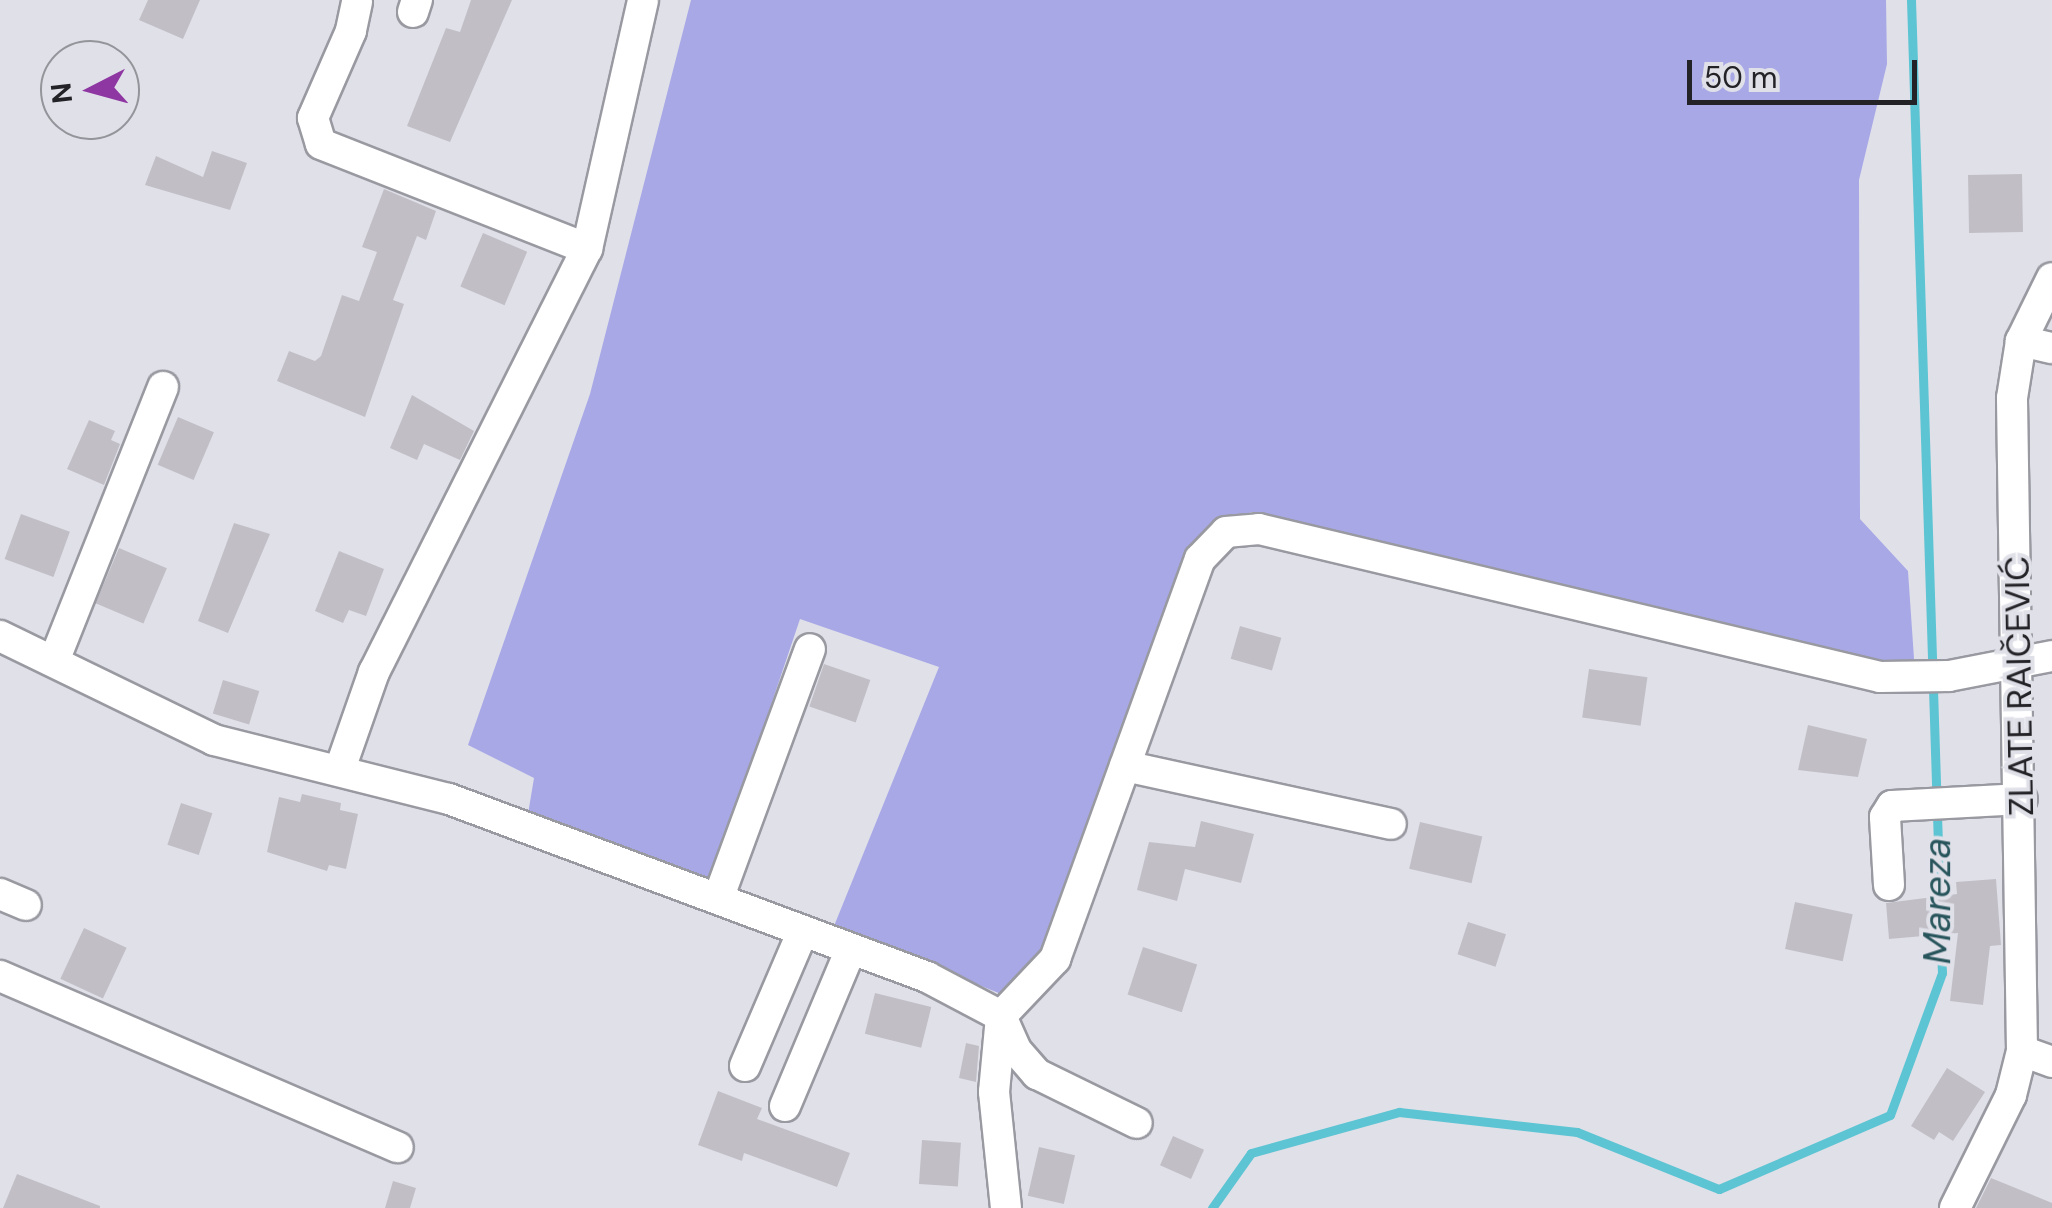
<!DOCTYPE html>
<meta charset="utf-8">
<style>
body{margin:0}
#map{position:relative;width:2052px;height:1208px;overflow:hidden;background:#e0e0e9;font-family:"DM Sans",sans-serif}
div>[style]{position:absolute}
.green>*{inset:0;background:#a8a8e7}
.stream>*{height:9px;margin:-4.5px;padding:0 4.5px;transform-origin:4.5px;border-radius:4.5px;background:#5cc4d2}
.building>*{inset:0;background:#c1bec6;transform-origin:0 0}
.roads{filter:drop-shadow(2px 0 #9999a1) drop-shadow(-2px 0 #9999a1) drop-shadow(0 2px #9999a1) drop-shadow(0 -2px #9999a1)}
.minor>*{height:30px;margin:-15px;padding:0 15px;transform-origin:15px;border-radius:15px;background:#fff}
span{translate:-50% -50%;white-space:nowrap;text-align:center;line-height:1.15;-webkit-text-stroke:8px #e0e0e9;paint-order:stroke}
.street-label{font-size:35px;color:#232327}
.water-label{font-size:38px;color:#27555b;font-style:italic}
.north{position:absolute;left:40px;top:40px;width:100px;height:100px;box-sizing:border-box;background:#e0e0e9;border:2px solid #94949b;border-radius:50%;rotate:264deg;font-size:28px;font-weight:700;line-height:40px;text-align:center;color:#232327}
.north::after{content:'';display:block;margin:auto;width:35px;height:45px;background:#8e36a2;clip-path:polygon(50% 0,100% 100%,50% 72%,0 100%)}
.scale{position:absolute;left:1687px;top:60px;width:230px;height:45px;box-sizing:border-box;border:5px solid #232327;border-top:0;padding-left:12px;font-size:30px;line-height:35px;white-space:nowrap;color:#232327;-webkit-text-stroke:8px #e0e0e9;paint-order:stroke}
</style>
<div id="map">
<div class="green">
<div style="clip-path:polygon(691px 0,1886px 0,1887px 64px,1859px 180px,1860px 519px,1908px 571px,1915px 673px,1252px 512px,1213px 524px,1042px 954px,1001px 994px,834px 926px,939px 667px,800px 619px,711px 883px,528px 814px,534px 778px,468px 745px,590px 394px)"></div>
</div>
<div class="stream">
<div style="left:1911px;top:0;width:906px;rotate:88.17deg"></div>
<div style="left:1212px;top:1208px;width:67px;rotate:-54.7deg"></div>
<div style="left:1251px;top:1153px;width:154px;rotate:-15.5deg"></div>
<div style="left:1399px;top:1112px;width:179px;rotate:6.4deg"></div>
<div style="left:1577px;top:1132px;width:153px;rotate:21.9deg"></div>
<div style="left:1719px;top:1189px;width:186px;rotate:-23.4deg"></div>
<div style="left:1890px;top:1115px;width:151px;rotate:-69.9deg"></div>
<div style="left:1942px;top:973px;width:47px;rotate:-92.4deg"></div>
</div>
<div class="building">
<div style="clip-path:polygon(148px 0,200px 0,183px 39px,139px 20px)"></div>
<div style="clip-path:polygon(471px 0,512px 0,450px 142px,407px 126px,446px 28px,460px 32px)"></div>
<div style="clip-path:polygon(212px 151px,247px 163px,230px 210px,145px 185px,156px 156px,203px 177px)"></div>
<div style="left:2022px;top:174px;width:58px;height:54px;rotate:89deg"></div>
<div style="clip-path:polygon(384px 189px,436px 211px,426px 240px,417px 236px,393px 300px,404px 304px,365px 417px,277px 381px,289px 351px,315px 361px,321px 356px,342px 295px,359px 301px,377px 252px,362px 247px)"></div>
<div style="left:483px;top:233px;width:48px;height:58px;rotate:23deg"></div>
<div style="clip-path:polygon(412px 395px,474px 431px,460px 460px,424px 444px,417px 460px,390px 448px)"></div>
<div style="left:178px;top:417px;width:39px;height:52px;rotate:23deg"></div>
<div style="clip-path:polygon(89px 420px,115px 431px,111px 440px,120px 444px,104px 485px,67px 469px)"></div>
<div style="left:21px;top:514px;width:52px;height:48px;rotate:20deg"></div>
<div style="clip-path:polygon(234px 523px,270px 534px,228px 633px,198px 621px)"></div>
<div style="left:119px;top:548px;width:52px;height:60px;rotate:23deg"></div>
<div style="clip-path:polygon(339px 551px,384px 569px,366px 616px,349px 610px,343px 623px,315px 611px)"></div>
<div style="left:1240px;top:626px;width:43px;height:34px;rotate:16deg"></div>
<div style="left:824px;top:664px;width:49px;height:45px;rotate:19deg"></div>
<div style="left:1589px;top:669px;width:59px;height:49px;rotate:8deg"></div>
<div style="left:223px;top:680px;width:38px;height:35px;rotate:17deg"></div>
<div style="clip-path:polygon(1808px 725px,1867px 739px,1858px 777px,1798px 770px)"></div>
<div style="clip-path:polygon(302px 794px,341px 803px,340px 810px,358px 814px,346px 869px,329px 865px,327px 871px,267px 852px,279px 797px,300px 802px)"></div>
<div style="left:181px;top:803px;width:33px;height:44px;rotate:18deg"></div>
<div style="clip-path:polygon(1201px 821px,1254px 834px,1241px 883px,1185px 869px,1177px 901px,1137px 890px,1149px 842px,1195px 847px)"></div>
<div style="left:1420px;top:822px;width:64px;height:48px;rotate:13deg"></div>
<div style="clip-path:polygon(1996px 879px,2001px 945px,1990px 946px,1983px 1005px,1950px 1001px,1958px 933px,1889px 939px,1886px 903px,1957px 894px,1956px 882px)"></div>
<div style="left:1795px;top:902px;width:59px;height:48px;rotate:12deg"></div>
<div style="left:1468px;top:922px;width:40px;height:34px;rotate:18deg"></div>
<div style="left:84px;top:928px;width:47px;height:56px;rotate:25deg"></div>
<div style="left:1143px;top:947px;width:57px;height:50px;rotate:18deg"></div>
<div style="left:875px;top:993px;width:58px;height:42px;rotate:14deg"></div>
<div style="clip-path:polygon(966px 1043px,979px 1046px,976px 1082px,959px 1078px)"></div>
<div style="clip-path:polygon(1947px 1068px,1985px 1092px,1953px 1141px,1939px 1132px,1934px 1140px,1911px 1126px)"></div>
<div style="clip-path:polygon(718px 1091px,762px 1108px,757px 1119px,850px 1153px,837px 1187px,744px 1153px,742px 1161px,698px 1145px)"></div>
<div style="left:1173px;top:1136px;width:34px;height:32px;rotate:24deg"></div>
<div style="left:922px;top:1140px;width:39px;height:44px;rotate:4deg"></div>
<div style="left:1039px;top:1147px;width:37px;height:50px;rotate:13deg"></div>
<div style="clip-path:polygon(17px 1174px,100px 1206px,100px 1208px,3px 1208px)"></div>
<div style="clip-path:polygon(1991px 1178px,2052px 1203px,2052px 1208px,1976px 1208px)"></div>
<div style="clip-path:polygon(393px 1181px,416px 1188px,410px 1208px,385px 1208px)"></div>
</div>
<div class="roads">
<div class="minor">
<div style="left:357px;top:2px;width:30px;rotate:102deg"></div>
<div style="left:351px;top:31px;width:95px;rotate:113.6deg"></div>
<div style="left:313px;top:118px;width:27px;rotate:73deg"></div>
<div style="left:321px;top:144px;width:286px;rotate:21.5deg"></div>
<div style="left:413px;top:12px;width:13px;rotate:-72deg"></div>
<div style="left:2021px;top:341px;width:32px;rotate:13deg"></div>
<div style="left:0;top:636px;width:238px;rotate:25.9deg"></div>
<div style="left:214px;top:740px;width:242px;rotate:14.1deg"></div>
<div style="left:449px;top:799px;width:510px;rotate:20.42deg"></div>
<div style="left:927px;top:977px;width:84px;rotate:27.8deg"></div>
<div style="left:1001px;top:1016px;width:37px;rotate:66deg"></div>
<div style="left:1016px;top:1050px;width:32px;rotate:49deg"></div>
<div style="left:1037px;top:1074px;width:111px;rotate:26.1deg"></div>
<div style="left:54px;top:661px;width:295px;rotate:-68.3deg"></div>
<div style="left:1125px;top:766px;width:272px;rotate:12.3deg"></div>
<div style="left:340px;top:769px;width:103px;rotate:-70.7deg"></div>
<div style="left:374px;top:672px;width:474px;rotate:-63.3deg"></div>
<div style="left:587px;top:249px;width:255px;rotate:-77.3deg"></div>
<div style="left:1889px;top:885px;width:68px;rotate:-93.4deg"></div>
<div style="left:1885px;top:817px;width:13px;rotate:-58deg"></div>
<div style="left:1892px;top:806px;width:130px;rotate:-3.1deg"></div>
<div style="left:0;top:894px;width:28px;rotate:23deg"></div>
<div style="left:718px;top:899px;width:266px;rotate:-69.8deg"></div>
<div style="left:0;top:976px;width:433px;rotate:23.3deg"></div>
<div style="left:2022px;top:1051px;width:32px;rotate:20deg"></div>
<div style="left:745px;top:1066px;width:147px;rotate:-66.8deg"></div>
<div style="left:785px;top:1106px;width:170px;rotate:-67.2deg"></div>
<div style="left:1006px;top:1208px;width:117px;rotate:-95.9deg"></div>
<div style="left:994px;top:1092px;width:76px;rotate:-84.7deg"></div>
<div style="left:1001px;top:1016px;width:79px;rotate:-46.5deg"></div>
<div style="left:1055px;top:959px;width:425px;rotate:-70.1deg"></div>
<div style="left:1200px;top:559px;width:37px;rotate:-46deg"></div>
<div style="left:1226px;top:532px;width:33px;rotate:-5deg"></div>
<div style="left:1259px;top:529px;width:638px;rotate:13.4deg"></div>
<div style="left:1880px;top:677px;width:69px;rotate:-0.8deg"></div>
<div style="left:1949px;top:676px;width:105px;rotate:-11deg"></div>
<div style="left:1955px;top:1208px;width:126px;rotate:-63.6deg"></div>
<div style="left:2011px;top:1095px;width:45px;rotate:-76deg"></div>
<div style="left:2022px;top:1051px;width:653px;rotate:-90.88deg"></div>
<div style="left:2012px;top:398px;width:58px;rotate:-81deg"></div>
<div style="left:2021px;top:341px;width:70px;rotate:-63.8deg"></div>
</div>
</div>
<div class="street-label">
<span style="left:2019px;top:686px;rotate:-91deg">ZLATE RAIČEVIĆ</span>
</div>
<div class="water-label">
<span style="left:1938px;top:901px;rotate:-90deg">Mareza</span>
</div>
<div class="north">N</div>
<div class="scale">50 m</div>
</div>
